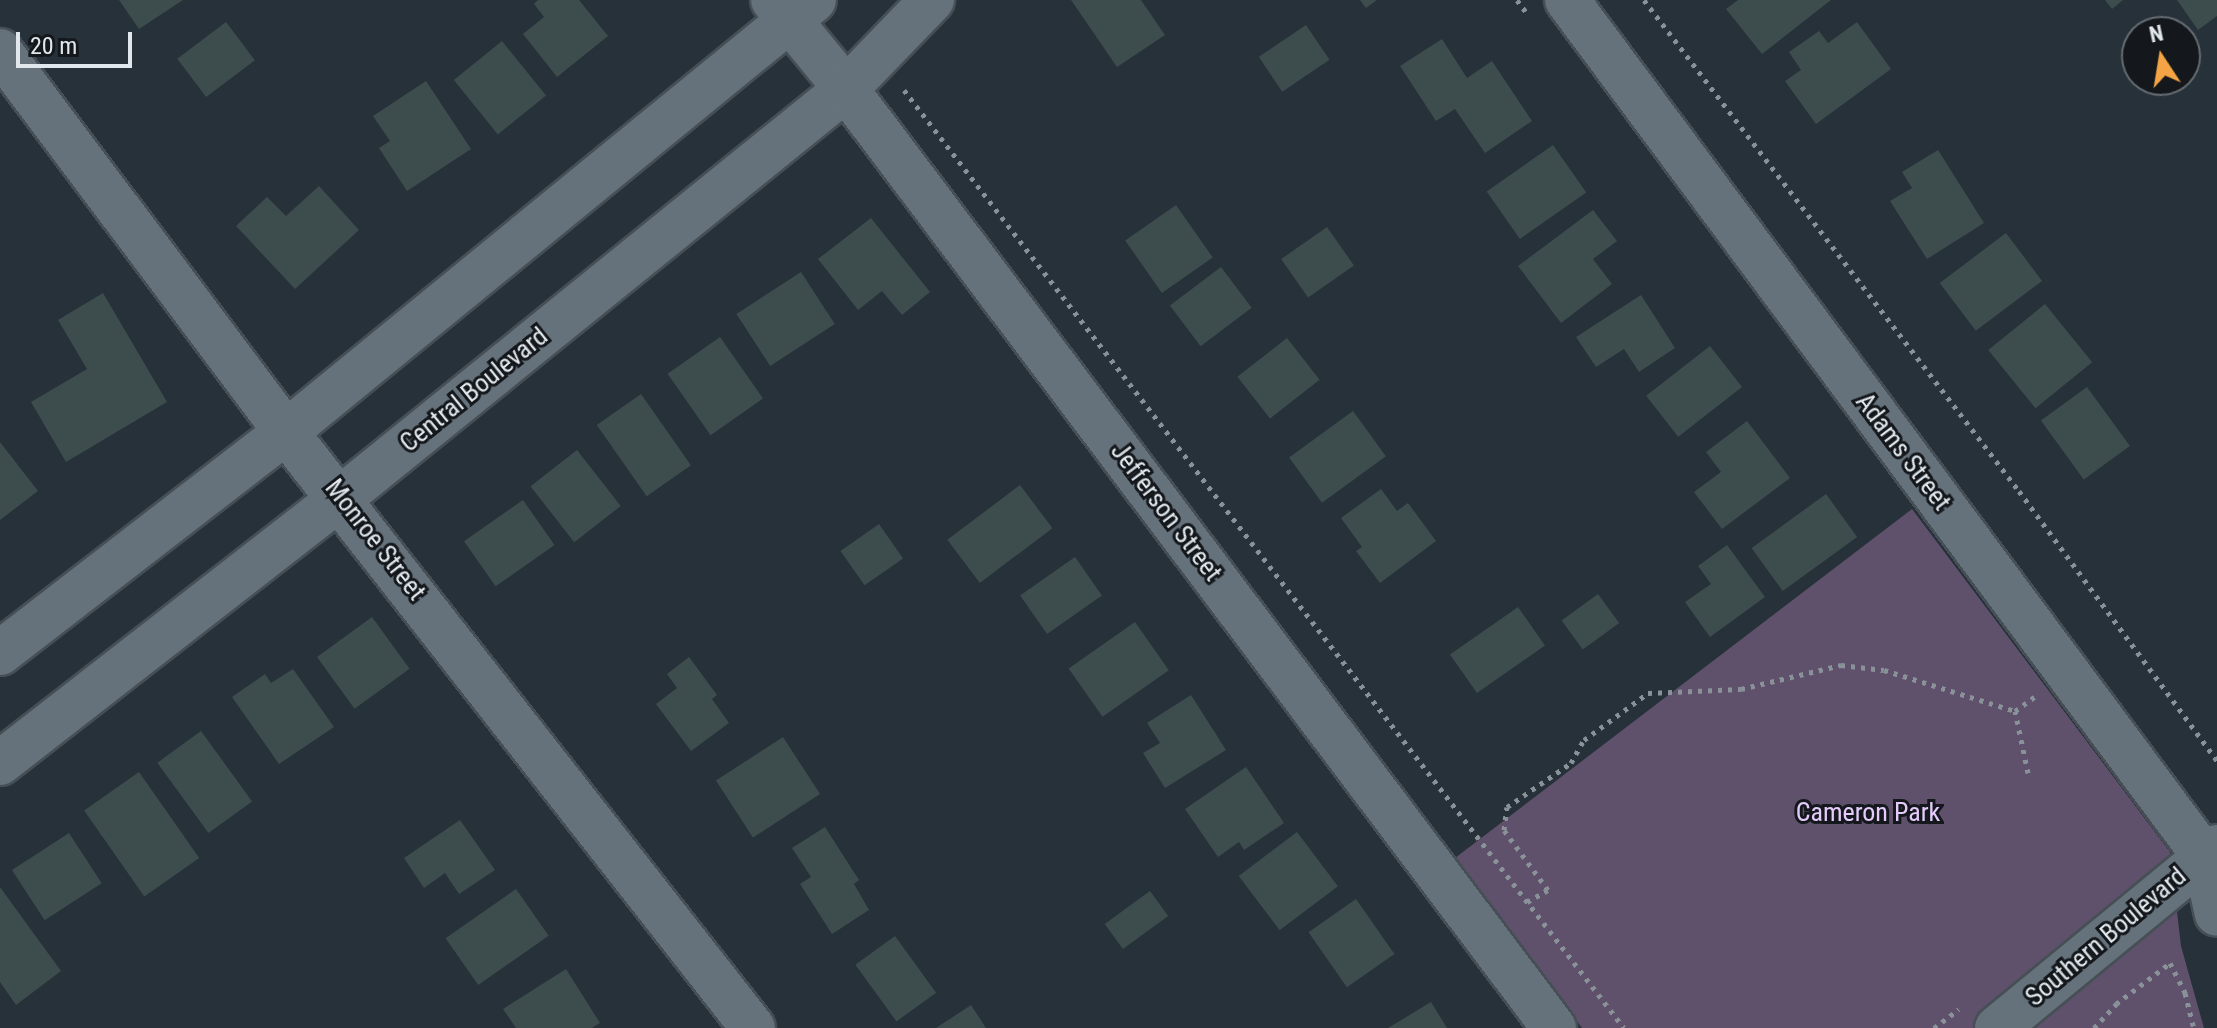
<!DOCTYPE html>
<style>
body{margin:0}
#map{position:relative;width:2217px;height:1028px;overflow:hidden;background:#263139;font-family:"Roboto Condensed",sans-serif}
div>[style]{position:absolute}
.green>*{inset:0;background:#5f516c}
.building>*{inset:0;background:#3d4d4e;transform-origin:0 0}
.path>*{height:5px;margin-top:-2.5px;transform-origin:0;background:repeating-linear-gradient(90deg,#899298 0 4px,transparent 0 10px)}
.roads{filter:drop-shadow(2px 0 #464f55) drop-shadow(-2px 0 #464f55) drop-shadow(0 2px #464f55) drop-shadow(0 -2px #464f55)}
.minor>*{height:44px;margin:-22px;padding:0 22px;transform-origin:22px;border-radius:22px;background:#66727b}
span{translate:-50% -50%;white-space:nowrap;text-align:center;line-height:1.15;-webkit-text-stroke:6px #14181c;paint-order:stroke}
.street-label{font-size:26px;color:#e1e8ed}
.park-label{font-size:26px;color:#e4cbfb}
.north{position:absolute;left:2121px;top:16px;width:80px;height:80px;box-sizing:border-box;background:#14181c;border:2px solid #666b70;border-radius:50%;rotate:348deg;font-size:22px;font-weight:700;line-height:32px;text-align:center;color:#e1e8ed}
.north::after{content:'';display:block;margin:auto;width:28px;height:36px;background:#f4a444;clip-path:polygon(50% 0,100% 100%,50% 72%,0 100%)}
.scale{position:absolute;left:16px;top:32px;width:116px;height:36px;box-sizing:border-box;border:4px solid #e1e8ed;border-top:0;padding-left:10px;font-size:24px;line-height:28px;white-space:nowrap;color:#e1e8ed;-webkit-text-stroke:6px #14181c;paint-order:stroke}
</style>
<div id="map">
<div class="green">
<div style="clip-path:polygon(1912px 509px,2170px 852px,2181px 946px,2204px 1028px,1582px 1028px,1455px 858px)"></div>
</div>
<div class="building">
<div style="clip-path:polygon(119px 0,183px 0,139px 29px)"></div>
<div style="clip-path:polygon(538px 0,579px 0,608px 36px,557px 77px,523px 34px,544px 17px,534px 4px)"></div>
<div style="clip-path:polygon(1071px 0,1141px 0,1165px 35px,1117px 67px)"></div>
<div style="clip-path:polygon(1360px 0,1377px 0,1366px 8px)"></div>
<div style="clip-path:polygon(1738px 0,1831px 0,1762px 54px,1726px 9px)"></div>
<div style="clip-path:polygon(2105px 0,2123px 0,2112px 9px)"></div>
<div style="clip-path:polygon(2177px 0,2217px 0,2217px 16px,2198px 30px)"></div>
<div style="left:226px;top:22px;width:48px;height:61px;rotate:53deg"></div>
<div style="clip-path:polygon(1857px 22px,1891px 69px,1816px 124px,1785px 81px,1801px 70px,1789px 52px,1819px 31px,1828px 43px)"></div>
<div style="left:1306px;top:25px;width:42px;height:57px;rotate:56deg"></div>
<div style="clip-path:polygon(1442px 39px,1467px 78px,1492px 61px,1532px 121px,1485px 153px,1455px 109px,1436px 121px,1400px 66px)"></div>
<div style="left:502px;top:41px;width:70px;height:62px;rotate:51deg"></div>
<div style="clip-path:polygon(426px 81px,471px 149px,407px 191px,379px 148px,390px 141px,373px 116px)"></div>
<div style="left:1553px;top:145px;width:58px;height:81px;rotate:55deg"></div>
<div style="clip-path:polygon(1938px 150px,1984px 223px,1927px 259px,1890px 201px,1912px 188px,1902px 172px)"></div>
<div style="clip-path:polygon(319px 186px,359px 230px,295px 289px,236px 226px,267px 197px,286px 216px)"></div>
<div style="left:1176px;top:205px;width:64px;height:62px;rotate:55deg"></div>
<div style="clip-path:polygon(1593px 210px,1617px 241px,1593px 259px,1612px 284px,1561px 323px,1518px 266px)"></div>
<div style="clip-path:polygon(871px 218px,930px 292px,902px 315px,882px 291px,858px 310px,818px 259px)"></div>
<div style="left:1327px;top:227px;width:47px;height:56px;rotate:55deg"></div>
<div style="left:2006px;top:233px;width:60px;height:83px;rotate:53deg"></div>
<div style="left:1221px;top:267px;width:51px;height:64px;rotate:53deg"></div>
<div style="left:801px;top:272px;width:62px;height:77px;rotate:57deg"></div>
<div style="clip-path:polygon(103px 293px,167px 402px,66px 462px,31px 402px,87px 369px,58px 320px)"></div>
<div style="clip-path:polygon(1641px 295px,1675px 348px,1639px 372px,1624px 349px,1596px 367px,1576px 337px)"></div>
<div style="left:2045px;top:304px;width:75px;height:73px;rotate:51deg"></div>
<div style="left:720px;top:337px;width:75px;height:64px;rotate:55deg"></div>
<div style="left:1287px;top:338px;width:53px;height:63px;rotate:52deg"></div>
<div style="left:1710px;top:346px;width:52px;height:81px;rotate:52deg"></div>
<div style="left:2087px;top:387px;width:73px;height:57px;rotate:54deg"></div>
<div style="left:641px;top:394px;width:87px;height:54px;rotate:55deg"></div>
<div style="left:1353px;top:411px;width:56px;height:79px;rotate:54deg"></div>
<div style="clip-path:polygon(1747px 421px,1790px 478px,1722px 529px,1694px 492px,1721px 472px,1706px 452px)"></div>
<div style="clip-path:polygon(0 442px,38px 491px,0 520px)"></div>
<div style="left:577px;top:450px;width:71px;height:59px;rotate:52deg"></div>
<div style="left:1020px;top:485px;width:54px;height:91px;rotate:53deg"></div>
<div style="clip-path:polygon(1381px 489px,1397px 511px,1408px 503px,1436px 541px,1380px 583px,1356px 551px,1362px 547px,1341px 518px)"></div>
<div style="left:1826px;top:494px;width:53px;height:92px;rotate:54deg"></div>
<div style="left:523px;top:500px;width:55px;height:72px;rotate:55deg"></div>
<div style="left:879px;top:524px;width:42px;height:47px;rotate:55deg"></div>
<div style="clip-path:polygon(1727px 545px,1765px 597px,1710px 637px,1685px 602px,1711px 584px,1698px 566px)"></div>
<div style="left:1075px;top:557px;width:47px;height:67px;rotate:55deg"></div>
<div style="left:1598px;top:594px;width:36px;height:45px;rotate:54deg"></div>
<div style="left:1518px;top:607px;width:47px;height:83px;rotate:55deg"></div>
<div style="left:372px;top:617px;width:64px;height:68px;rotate:54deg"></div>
<div style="left:1135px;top:622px;width:59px;height:81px;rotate:55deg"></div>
<div style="clip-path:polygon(689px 657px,717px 695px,712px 699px,729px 723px,691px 751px,656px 704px,677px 688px,667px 674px)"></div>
<div style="clip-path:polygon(293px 669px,334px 727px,279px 764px,232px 697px,265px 674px,271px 683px)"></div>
<div style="clip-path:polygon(1191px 695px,1226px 750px,1165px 788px,1143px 753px,1160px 743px,1147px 723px)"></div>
<div style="left:201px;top:731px;width:87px;height:54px;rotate:54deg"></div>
<div style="left:783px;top:737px;width:68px;height:80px;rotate:57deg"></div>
<div style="clip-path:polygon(1246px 767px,1284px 823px,1244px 850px,1239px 842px,1218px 857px,1185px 809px)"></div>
<div style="left:139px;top:772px;width:105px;height:67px;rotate:55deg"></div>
<div style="clip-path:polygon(460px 820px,495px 870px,459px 894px,445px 873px,424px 888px,404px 858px)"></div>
<div style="clip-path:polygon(825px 827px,859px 880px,854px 884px,869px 910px,832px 934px,800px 884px,811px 877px,792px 848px)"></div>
<div style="left:1297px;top:832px;width:68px;height:73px;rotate:53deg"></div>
<div style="left:69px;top:833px;width:60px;height:68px;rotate:57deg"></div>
<div style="clip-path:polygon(0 887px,61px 971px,16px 1005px,0 982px)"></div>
<div style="left:516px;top:889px;width:57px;height:86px;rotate:55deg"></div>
<div style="left:1150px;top:891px;width:31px;height:56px;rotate:54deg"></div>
<div style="left:1356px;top:899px;width:67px;height:58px;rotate:55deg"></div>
<div style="left:895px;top:936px;width:70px;height:49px;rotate:54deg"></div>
<div style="clip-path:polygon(566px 969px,600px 1023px,592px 1028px,516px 1028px,503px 1009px)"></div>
<div style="clip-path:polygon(1431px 1002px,1447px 1028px,1388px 1028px)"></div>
<div style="clip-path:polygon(971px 1005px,986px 1028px,936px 1028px)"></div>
</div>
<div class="path">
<div style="left:1517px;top:0;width:15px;rotate:53deg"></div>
<div style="left:1644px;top:0;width:618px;rotate:52.63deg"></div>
<div style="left:2019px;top:491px;width:335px;rotate:53.7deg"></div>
<div style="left:904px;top:90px;width:1182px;rotate:52.49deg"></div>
<div style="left:2028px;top:773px;width:63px;rotate:-101.8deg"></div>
<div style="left:2015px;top:711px;width:26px;rotate:-36deg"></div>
<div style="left:1527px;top:902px;width:24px;rotate:-30deg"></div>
<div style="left:1548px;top:890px;width:74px;rotate:-126.3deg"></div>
<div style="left:1504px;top:830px;width:23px;rotate:-83deg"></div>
<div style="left:1507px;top:807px;width:78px;rotate:-34.5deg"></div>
<div style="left:1571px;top:763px;width:26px;rotate:-61deg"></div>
<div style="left:1584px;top:740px;width:79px;rotate:-36.3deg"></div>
<div style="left:1648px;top:693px;width:93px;rotate:-2.5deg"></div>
<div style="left:1741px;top:689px;width:103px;rotate:-13.5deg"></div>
<div style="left:1841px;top:665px;width:43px;rotate:6.6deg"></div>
<div style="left:1884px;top:670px;width:137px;rotate:17.4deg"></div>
<div style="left:1934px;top:1028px;width:31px;rotate:-37deg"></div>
<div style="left:2094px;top:1028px;width:33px;rotate:-47deg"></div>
<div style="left:2116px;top:1004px;width:68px;rotate:-37.2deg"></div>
<div style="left:2170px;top:963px;width:34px;rotate:63deg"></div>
<div style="left:2185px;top:993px;width:36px;rotate:76deg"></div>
</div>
<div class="roads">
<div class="minor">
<div style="left:773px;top:0;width:115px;rotate:50.6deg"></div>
<div style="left:846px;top:89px;width:1176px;rotate:52.98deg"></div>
<div style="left:1567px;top:0;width:1067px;rotate:53.34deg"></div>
<div style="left:2204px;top:856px;width:59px;rotate:77.4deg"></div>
<div style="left:0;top:51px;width:476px;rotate:53.1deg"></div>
<div style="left:286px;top:432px;width:757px;rotate:51.92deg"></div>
<div style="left:0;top:653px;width:361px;rotate:-37.7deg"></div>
<div style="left:286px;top:432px;width:682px;rotate:-39.29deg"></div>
<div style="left:0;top:763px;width:433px;rotate:-37.9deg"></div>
<div style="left:342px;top:497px;width:648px;rotate:-38.99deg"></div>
<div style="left:846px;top:89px;width:124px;rotate:-46deg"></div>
<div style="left:1997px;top:1028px;width:285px;rotate:-39.4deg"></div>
</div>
</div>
<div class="street-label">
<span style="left:474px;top:390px;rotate:-39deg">Central Boulevard</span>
<span style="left:1903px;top:452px;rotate:53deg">Adams Street</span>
<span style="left:1166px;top:512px;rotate:53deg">Jefferson Street</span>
<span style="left:375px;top:540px;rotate:52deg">Monroe Street</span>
<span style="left:2106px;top:937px;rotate:-40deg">Southern Boulevard</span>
</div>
<div class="park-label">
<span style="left:1868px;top:813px">Cameron Park</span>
</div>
<div class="north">N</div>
<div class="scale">20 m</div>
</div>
